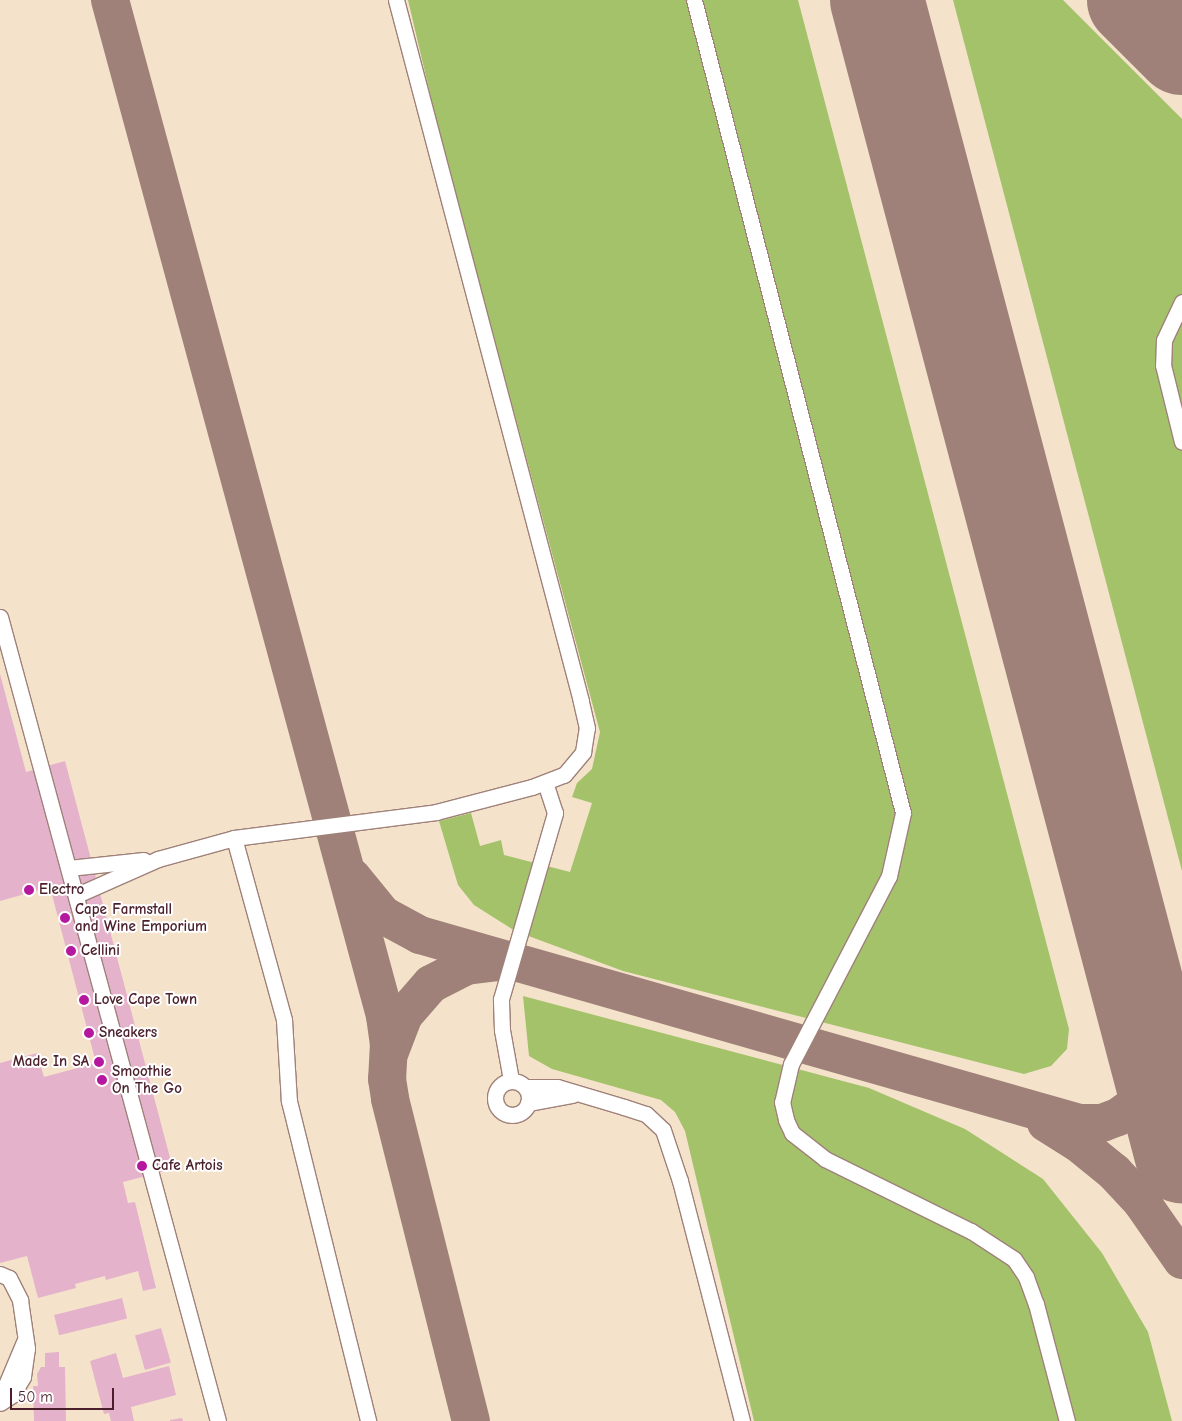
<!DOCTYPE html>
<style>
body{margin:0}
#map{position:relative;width:1182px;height:1421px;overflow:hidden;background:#f4e3ca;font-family:"Comic Neue",sans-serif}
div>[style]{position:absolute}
.green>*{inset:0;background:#a3c26a}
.taxiway>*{height:38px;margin:-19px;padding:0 19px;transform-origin:19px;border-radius:19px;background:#9f817a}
.runway>*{height:94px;margin:-47px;padding:0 47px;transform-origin:47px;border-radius:47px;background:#9f817a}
.building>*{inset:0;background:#e5b2cb;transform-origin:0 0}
.roads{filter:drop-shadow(1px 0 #9f817a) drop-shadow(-1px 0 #9f817a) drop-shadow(0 1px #9f817a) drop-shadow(0 -1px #9f817a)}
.minor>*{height:15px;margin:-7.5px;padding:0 7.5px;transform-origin:7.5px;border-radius:7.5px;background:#fff}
.minor>.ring{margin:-7.5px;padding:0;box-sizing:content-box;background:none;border:15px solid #fff;border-radius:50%}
.dots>*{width:14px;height:14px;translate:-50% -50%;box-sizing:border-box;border:2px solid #fff;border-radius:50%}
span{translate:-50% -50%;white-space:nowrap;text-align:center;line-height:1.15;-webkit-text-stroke:4px #fff;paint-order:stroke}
.poi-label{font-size:15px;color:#4a1f2b;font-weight:700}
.left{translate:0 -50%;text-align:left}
.right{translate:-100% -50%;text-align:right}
.scale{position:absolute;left:10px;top:1388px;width:104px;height:22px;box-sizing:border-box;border:2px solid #4a1f2b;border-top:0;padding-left:6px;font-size:15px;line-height:18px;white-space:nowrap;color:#4a1f2b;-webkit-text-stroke:4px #fff;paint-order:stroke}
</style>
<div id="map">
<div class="green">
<div style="clip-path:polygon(408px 0,798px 0,1069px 1029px,1067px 1049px,1051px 1066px,1024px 1074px,623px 971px,515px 931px,474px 905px,458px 885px,439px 821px,471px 813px,480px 846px,501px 840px,504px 855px,570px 872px,592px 803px,572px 797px,577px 783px,592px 769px,600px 732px,440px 136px)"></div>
<div style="clip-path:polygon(953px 0,1063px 0,1182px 119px,1182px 871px)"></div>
<div style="clip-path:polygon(523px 996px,869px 1088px,965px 1129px,1043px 1179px,1102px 1253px,1148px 1332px,1172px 1421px,754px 1421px,685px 1131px,675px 1112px,661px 1100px,552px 1069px,529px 1056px)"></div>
</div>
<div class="taxiway">
<div style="left:110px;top:0;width:1053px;rotate:74.85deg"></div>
<div style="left:385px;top:1016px;width:27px;rotate:82deg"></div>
<div style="left:389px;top:1043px;width:36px;rotate:93deg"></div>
<div style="left:387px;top:1079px;width:20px;rotate:81deg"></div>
<div style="left:390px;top:1099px;width:332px;rotate:75.9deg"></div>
<div style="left:352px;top:877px;width:49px;rotate:50.8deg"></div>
<div style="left:383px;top:915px;width:42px;rotate:28.4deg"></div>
<div style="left:420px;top:935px;width:685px;rotate:15.92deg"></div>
<div style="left:1079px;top:1123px;width:23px"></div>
<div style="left:1102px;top:1123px;width:17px;rotate:-21deg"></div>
<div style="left:1118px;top:1117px;width:22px;rotate:-36deg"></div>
<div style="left:1136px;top:1104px;width:22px;rotate:-58deg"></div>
<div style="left:1148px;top:1085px;width:31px;rotate:-83deg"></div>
<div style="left:1152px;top:1054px;width:71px;rotate:-102.3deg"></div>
<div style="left:1155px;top:1046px;width:34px;rotate:71deg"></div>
<div style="left:1166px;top:1078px;width:33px;rotate:61deg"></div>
<div style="left:389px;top:1054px;width:42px;rotate:-69deg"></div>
<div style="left:404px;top:1015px;width:41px;rotate:-48.9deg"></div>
<div style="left:431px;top:984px;width:39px;rotate:-27deg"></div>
<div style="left:466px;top:966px;width:35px;rotate:-7deg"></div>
<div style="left:1046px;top:1123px;width:36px;rotate:32deg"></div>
<div style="left:1077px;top:1142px;width:48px;rotate:39deg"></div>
<div style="left:1114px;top:1172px;width:40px;rotate:47deg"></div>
<div style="left:1141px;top:1201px;width:72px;rotate:55.2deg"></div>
</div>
<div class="runway">
<div style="left:877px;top:0;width:1196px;rotate:75.22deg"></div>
<div style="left:1134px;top:0;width:68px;rotate:45deg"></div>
</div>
<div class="building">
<div style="clip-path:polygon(0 674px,26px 772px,65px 761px,173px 1169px,123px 1182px,128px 1203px,135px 1202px,156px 1288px,143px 1291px,138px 1271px,106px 1280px,105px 1276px,75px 1284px,76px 1288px,38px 1298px,27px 1256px,0 1263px,0 1063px,37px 1053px,44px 1077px,96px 1063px,50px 887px,0 901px)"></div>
<div style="left:122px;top:1298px;width:21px;height:70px;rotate:76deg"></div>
<div style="left:161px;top:1328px;width:36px;height:27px;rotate:74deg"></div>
<div style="clip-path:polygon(59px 1352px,59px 1367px,65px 1367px,66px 1421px,34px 1421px,33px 1386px,38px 1386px,37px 1374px,41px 1367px,45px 1367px,45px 1353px)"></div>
<div style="clip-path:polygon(116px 1353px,123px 1378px,169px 1366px,176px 1395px,131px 1407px,134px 1421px,111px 1421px,109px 1413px,104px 1414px,90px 1361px)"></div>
<div style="clip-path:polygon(182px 1418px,183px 1421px,170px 1421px,170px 1420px)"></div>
</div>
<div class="roads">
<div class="minor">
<div style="left:694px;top:0;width:839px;rotate:75.58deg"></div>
<div style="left:903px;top:813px;width:65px;rotate:102.5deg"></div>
<div style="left:889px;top:876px;width:212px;rotate:117.5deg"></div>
<div style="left:791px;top:1064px;width:39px;rotate:103deg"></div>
<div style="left:782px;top:1102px;width:18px;rotate:77deg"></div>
<div style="left:786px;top:1120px;width:14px;rotate:65deg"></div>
<div style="left:792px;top:1133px;width:42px;rotate:38.2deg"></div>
<div style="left:825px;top:1159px;width:163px;rotate:26.3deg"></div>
<div style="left:971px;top:1231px;width:51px;rotate:33.1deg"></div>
<div style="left:1014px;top:1259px;width:22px;rotate:56deg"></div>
<div style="left:1026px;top:1277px;width:29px;rotate:70deg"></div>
<div style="left:1036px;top:1304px;width:121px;rotate:75.2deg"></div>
<div style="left:1182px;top:302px;width:42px;rotate:115.3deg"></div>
<div style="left:1164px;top:340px;width:25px;rotate:92deg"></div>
<div style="left:1163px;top:365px;width:79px;rotate:76.1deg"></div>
<div style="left:0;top:617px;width:833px;rotate:74.83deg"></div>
<div style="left:234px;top:838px;width:189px;rotate:74.6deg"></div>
<div style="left:284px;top:1020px;width:81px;rotate:86.5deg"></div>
<div style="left:289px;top:1101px;width:330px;rotate:76.1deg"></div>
<div style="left:69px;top:868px;width:75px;rotate:-6.1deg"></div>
<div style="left:77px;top:895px;width:89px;rotate:-24deg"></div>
<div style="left:158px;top:859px;width:79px;rotate:-15.4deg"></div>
<div style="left:234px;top:838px;width:204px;rotate:-7.3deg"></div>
<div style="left:436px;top:812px;width:99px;rotate:-14.6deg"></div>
<div style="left:532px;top:787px;width:34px;rotate:-21deg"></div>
<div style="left:564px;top:775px;width:30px;rotate:-50deg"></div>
<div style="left:583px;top:752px;width:24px;rotate:-81deg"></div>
<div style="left:587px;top:728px;width:28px;rotate:-103deg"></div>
<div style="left:581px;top:701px;width:725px;rotate:-104.78deg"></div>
<div style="left:511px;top:1080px;width:51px;rotate:-100.2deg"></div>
<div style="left:502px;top:1030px;width:31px;rotate:-92deg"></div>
<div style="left:501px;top:999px;width:194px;rotate:-73.8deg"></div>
<div style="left:555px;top:813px;width:32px;rotate:-108deg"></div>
<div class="ring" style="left:495px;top:1081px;width:19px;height:19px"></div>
<div style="left:525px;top:1087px;width:32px"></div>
<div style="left:557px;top:1087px;width:70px;rotate:16.6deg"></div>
<div style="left:624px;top:1107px;width:23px;rotate:18deg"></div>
<div style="left:646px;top:1114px;width:23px;rotate:43deg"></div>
<div style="left:663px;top:1130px;width:54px;rotate:71.6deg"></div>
<div style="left:680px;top:1181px;width:248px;rotate:75.5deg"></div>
<div style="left:528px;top:1103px;width:45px;rotate:-10.3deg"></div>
<div style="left:0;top:1274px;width:10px;rotate:24deg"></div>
<div style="left:9px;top:1278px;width:25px;rotate:63deg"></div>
<div style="left:20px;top:1300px;width:49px;rotate:81.7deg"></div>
<div style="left:27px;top:1348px;width:29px;rotate:98deg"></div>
<div style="left:23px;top:1377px;width:21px;rotate:121deg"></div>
<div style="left:12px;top:1395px;width:14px;rotate:146deg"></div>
<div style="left:0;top:1399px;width:62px;rotate:-67.2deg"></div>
</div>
</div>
<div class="dots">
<div style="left:29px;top:890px;background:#b5179e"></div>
<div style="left:65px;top:918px;background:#b5179e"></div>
<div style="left:71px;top:951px;background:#b5179e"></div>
<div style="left:84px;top:1000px;background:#b5179e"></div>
<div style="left:89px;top:1033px;background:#b5179e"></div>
<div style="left:99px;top:1062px;background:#b5179e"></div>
<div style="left:102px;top:1080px;background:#b5179e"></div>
<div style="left:142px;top:1166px;background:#b5179e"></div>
</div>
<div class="poi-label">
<span class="left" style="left:39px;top:890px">Electro</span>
<span class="left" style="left:75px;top:918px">Cape Farmstall<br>and Wine Emporium</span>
<span class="left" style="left:81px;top:951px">Cellini</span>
<span class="left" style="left:94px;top:1000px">Love Cape Town</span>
<span class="left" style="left:99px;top:1033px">Sneakers</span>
<span class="right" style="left:89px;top:1062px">Made In SA</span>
<span class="left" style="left:112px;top:1080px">Smoothie<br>On The Go</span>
<span class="left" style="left:152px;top:1166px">Cafe Artois</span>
</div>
<div class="scale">50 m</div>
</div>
